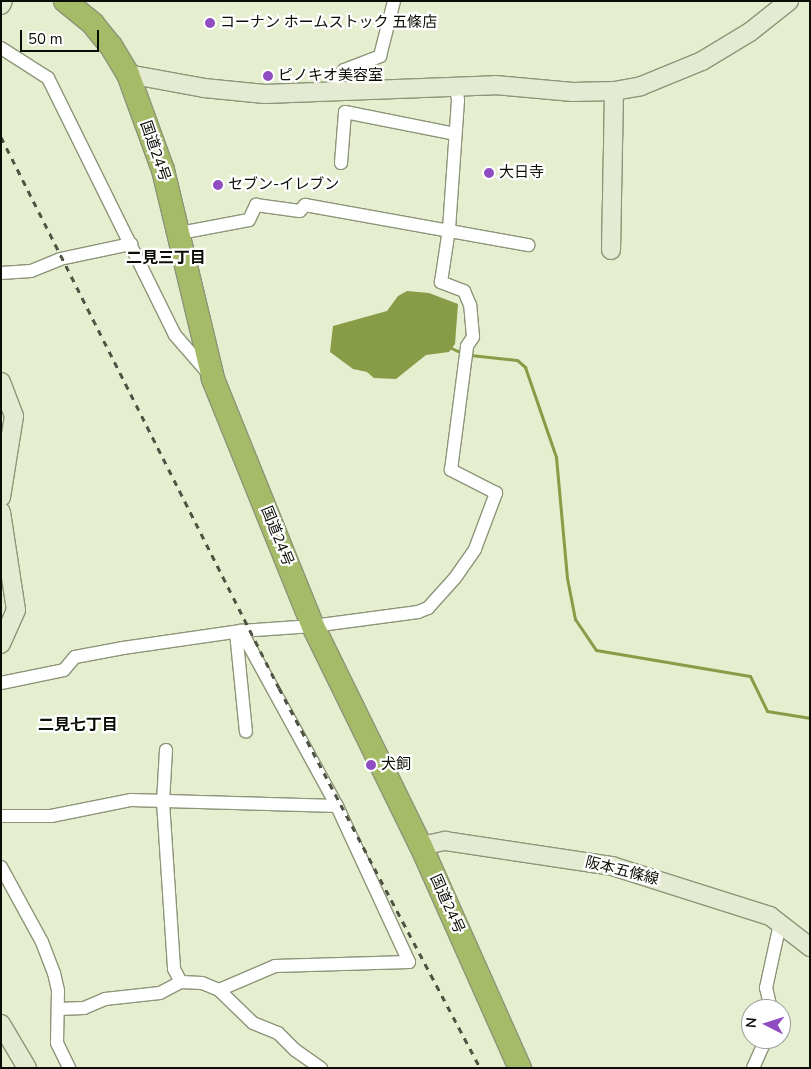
<!DOCTYPE html>
<meta charset="utf-8">
<style>
body{margin:0}
#map{position:relative;width:811px;height:1069px;overflow:hidden;background:#e5eecf;font-family:"Nunito Sans","Noto Sans JP",sans-serif}
div>[style]{position:absolute}
.water>*{inset:0;background:#889c47}
.stream>*{height:3px;margin:-1.5px;padding:0 1.5px;transform-origin:1.5px;border-radius:1.5px;background:#889c47}
.roads{filter:drop-shadow(1px 0 #8d9578) drop-shadow(-1px 0 #8d9578) drop-shadow(0 1px #8d9578) drop-shadow(0 -1px #8d9578)}
.street>*{height:12px;margin:-6px;padding:0 6px;transform-origin:6px;border-radius:6px;background:#fff}
.secondary>*{height:18px;margin:-9px;padding:0 9px;transform-origin:9px;border-radius:9px;background:#e4ebd2}
.highway>*{height:22px;margin:-11px;padding:0 11px;transform-origin:11px;border-radius:11px;background:#a6bb68}
.rail>*{height:3px;margin-top:-1.5px;transform-origin:0;background:repeating-linear-gradient(90deg,#4e5343 0 6px,transparent 0 12px)}
.dots>*{width:14px;height:14px;translate:-50% -50%;box-sizing:border-box;border:2px solid #fff;border-radius:50%}
span{translate:-50% -50%;white-space:nowrap;text-align:center;line-height:1.15;-webkit-text-stroke:4.5px #fff;paint-order:stroke}
.poi-label{font-size:15px;color:#0b0e05}
.left{translate:0 -50%;text-align:left}
.street-label{font-size:15px;color:#0b0e05}
.neighbourhood-label{font-size:16px;color:#0b0e05;font-weight:700}
.frame{position:absolute;inset:0;border:2px solid #0b0e05;pointer-events:none}
.north{position:absolute;left:741px;top:999px;width:50px;height:50px;box-sizing:border-box;background:#fff;border:1px solid #9d9f9b;border-radius:50%;rotate:275deg;font-size:14px;font-weight:700;line-height:20px;text-align:center;color:#0b0e05}
.north::after{content:'';display:block;margin:auto;width:18px;height:22px;background:#904dc2;clip-path:polygon(50% 0,100% 100%,50% 72%,0 100%)}
.scale{position:absolute;left:20px;top:30px;width:79px;height:22px;box-sizing:border-box;border:2px solid #0b0e05;border-top:0;padding-left:6px;font-size:15px;line-height:18px;white-space:nowrap;color:#0b0e05;-webkit-text-stroke:4px #fff;paint-order:stroke}
</style>
<div id="map">
<div class="water">
<div style="clip-path:polygon(407px 291px,429px 293px,458px 304px,455px 344px,449px 352px,426px 355px,396px 379px,374px 378px,367px 372px,353px 369px,330px 352px,333px 326px,387px 311px,398px 296px)"></div>
</div>
<div class="stream">
<div style="left:449px;top:347px;width:17px;rotate:25deg"></div>
<div style="left:470px;top:355px;width:47px;rotate:6.1deg"></div>
<div style="left:517px;top:360px;width:11px;rotate:41deg"></div>
<div style="left:525px;top:367px;width:95px;rotate:71deg"></div>
<div style="left:556px;top:457px;width:121px;rotate:84.8deg"></div>
<div style="left:567px;top:578px;width:42px;rotate:79deg"></div>
<div style="left:575px;top:619px;width:37px;rotate:56deg"></div>
<div style="left:596px;top:650px;width:156px;rotate:9.6deg"></div>
<div style="left:750px;top:676px;width:39px;rotate:64deg"></div>
<div style="left:767px;top:711px;width:44px;rotate:9.2deg"></div>
</div>
<div class="roads">
<div class="street">
<div style="left:1px;top:48px;width:56px;rotate:32.6deg"></div>
<div style="left:48px;top:78px;width:287px;rotate:63.7deg"></div>
<div style="left:175px;top:335px;width:50px;rotate:49deg"></div>
<div style="left:337px;top:92px;width:14px;rotate:-86deg"></div>
<div style="left:338px;top:78px;width:10px;rotate:-53deg"></div>
<div style="left:344px;top:70px;width:39px;rotate:-21deg"></div>
<div style="left:380px;top:56px;width:57px;rotate:-75.7deg"></div>
<div style="left:341px;top:163px;width:51px;rotate:-85.5deg"></div>
<div style="left:345px;top:112px;width:112px;rotate:11.3deg"></div>
<div style="left:180px;top:233px;width:70px;rotate:-10.7deg"></div>
<div style="left:249px;top:220px;width:17px;rotate:-65deg"></div>
<div style="left:256px;top:205px;width:44px;rotate:7.8deg"></div>
<div style="left:300px;top:211px;width:8px;rotate:-50deg"></div>
<div style="left:305px;top:205px;width:227px;rotate:10.2deg"></div>
<div style="left:1px;top:273px;width:30px;rotate:-4deg"></div>
<div style="left:31px;top:271px;width:31px;rotate:-22deg"></div>
<div style="left:60px;top:259px;width:73px;rotate:-11.9deg"></div>
<div style="left:236px;top:632px;width:100px;rotate:84.3deg"></div>
<div style="left:1px;top:683px;width:64px;rotate:-11.7deg"></div>
<div style="left:64px;top:670px;width:17px;rotate:-50deg"></div>
<div style="left:75px;top:657px;width:49px;rotate:-10.6deg"></div>
<div style="left:123px;top:648px;width:119px;rotate:-8.2deg"></div>
<div style="left:241px;top:631px;width:72px;rotate:-4deg"></div>
<div style="left:313px;top:626px;width:106px;rotate:-7.6deg"></div>
<div style="left:418px;top:612px;width:11px;rotate:-22deg"></div>
<div style="left:428px;top:608px;width:40px;rotate:-48deg"></div>
<div style="left:455px;top:578px;width:35px;rotate:-55deg"></div>
<div style="left:475px;top:549px;width:60px;rotate:-69.4deg"></div>
<div style="left:496px;top:493px;width:51px;rotate:-152.9deg"></div>
<div style="left:451px;top:470px;width:125px;rotate:-82.6deg"></div>
<div style="left:467px;top:346px;width:11px;rotate:-56deg"></div>
<div style="left:473px;top:337px;width:32px;rotate:-95deg"></div>
<div style="left:470px;top:305px;width:15px;rotate:-113deg"></div>
<div style="left:464px;top:291px;width:25px;rotate:-159deg"></div>
<div style="left:441px;top:282px;width:54px;rotate:-81.4deg"></div>
<div style="left:449px;top:229px;width:129px;rotate:-86deg"></div>
<div style="left:458px;top:100px;width:12px;rotate:-99deg"></div>
<div style="left:166px;top:750px;width:52px;rotate:93.3deg"></div>
<div style="left:163px;top:802px;width:167px;rotate:86.2deg"></div>
<div style="left:174px;top:969px;width:15px;rotate:62deg"></div>
<div style="left:1px;top:816px;width:50px"></div>
<div style="left:51px;top:816px;width:82px;rotate:-11.3deg"></div>
<div style="left:131px;top:800px;width:206px;rotate:1.7deg"></div>
<div style="left:1px;top:867px;width:85px;rotate:61.3deg"></div>
<div style="left:42px;top:942px;width:33px;rotate:69deg"></div>
<div style="left:54px;top:973px;width:18px;rotate:77deg"></div>
<div style="left:58px;top:991px;width:52px;rotate:91.1deg"></div>
<div style="left:57px;top:1043px;width:28px;rotate:64deg"></div>
<div style="left:219px;top:990px;width:47px;rotate:44.1deg"></div>
<div style="left:253px;top:1023px;width:27px;rotate:22deg"></div>
<div style="left:278px;top:1033px;width:24px;rotate:45deg"></div>
<div style="left:295px;top:1050px;width:32px;rotate:35deg"></div>
<div style="left:58px;top:1009px;width:26px;rotate:-2deg"></div>
<div style="left:84px;top:1008px;width:23px;rotate:-23deg"></div>
<div style="left:105px;top:999px;width:55px;rotate:-6.2deg"></div>
<div style="left:160px;top:993px;width:24px;rotate:-28deg"></div>
<div style="left:181px;top:982px;width:21px;rotate:3deg"></div>
<div style="left:202px;top:983px;width:18px;rotate:22deg"></div>
<div style="left:219px;top:990px;width:61px;rotate:-23.2deg"></div>
<div style="left:275px;top:966px;width:134px;rotate:-1.7deg"></div>
<div style="left:409px;top:962px;width:172px;rotate:-114.8deg"></div>
<div style="left:337px;top:806px;width:200px;rotate:-118.7deg"></div>
<div style="left:771px;top:1009px;width:22px;rotate:-103deg"></div>
<div style="left:766px;top:988px;width:66px;rotate:-77.7deg"></div>
<div style="left:753px;top:1068px;width:32px;rotate:-66deg"></div>
</div>
<div class="secondary">
<div style="left:1px;top:5px;width:4px;rotate:-63deg"></div>
<div style="left:128px;top:74px;width:77px;rotate:10.4deg"></div>
<div style="left:204px;top:88px;width:61px;rotate:5.6deg"></div>
<div style="left:265px;top:94px;width:230px;rotate:-2.2deg"></div>
<div style="left:495px;top:85px;width:78px;rotate:5.1deg"></div>
<div style="left:573px;top:92px;width:41px;rotate:-1.4deg"></div>
<div style="left:614px;top:91px;width:27px;rotate:-10deg"></div>
<div style="left:641px;top:86px;width:66px;rotate:-22.3deg"></div>
<div style="left:702px;top:61px;width:56px;rotate:-31.1deg"></div>
<div style="left:750px;top:32px;width:50px;rotate:-38.5deg"></div>
<div style="left:611px;top:250px;width:159px;rotate:-88.9deg"></div>
<div style="left:1px;top:382px;width:36px;rotate:69deg"></div>
<div style="left:14px;top:416px;width:82px;rotate:99.1deg"></div>
<div style="left:1px;top:512px;width:99px;rotate:81.3deg"></div>
<div style="left:16px;top:610px;width:37px;rotate:114deg"></div>
<div style="left:421px;top:846px;width:25px;rotate:-12deg"></div>
<div style="left:445px;top:841px;width:169px;rotate:8.5deg"></div>
<div style="left:612px;top:866px;width:166px;rotate:17.6deg"></div>
<div style="left:770px;top:916px;width:51px;rotate:37.8deg"></div>
<div style="left:1px;top:1024px;width:51px;rotate:59.4deg"></div>
</div>
<div class="highway">
<div style="left:65px;top:1px;width:36px;rotate:39deg"></div>
<div style="left:93px;top:24px;width:28px;rotate:51deg"></div>
<div style="left:111px;top:46px;width:33px;rotate:59deg"></div>
<div style="left:128px;top:74px;width:102px;rotate:70deg"></div>
<div style="left:163px;top:170px;width:215px;rotate:76.5deg"></div>
<div style="left:213px;top:379px;width:266px;rotate:68deg"></div>
<div style="left:313px;top:626px;width:245px;rotate:63.9deg"></div>
<div style="left:421px;top:846px;width:243px;rotate:66deg"></div>
</div>
</div>
<div class="rail">
<div style="left:1px;top:137px;width:617px;rotate:63.23deg"></div>
<div style="left:279px;top:688px;width:430px;rotate:62.1deg"></div>
</div>
<div class="dots">
<div style="left:210px;top:23px;background:#904dc2"></div>
<div style="left:268px;top:76px;background:#904dc2"></div>
<div style="left:489px;top:173px;background:#904dc2"></div>
<div style="left:218px;top:185px;background:#904dc2"></div>
<div style="left:371px;top:765px;background:#904dc2"></div>
</div>
<div class="poi-label">
<span class="left" style="left:220px;top:23px">コーナン ホームストック 五條店</span>
<span class="left" style="left:278px;top:76px">ピノキオ美容室</span>
<span class="left" style="left:499px;top:173px">大日寺</span>
<span class="left" style="left:228px;top:185px">セブン-イレブン</span>
<span class="left" style="left:381px;top:765px">犬飼</span>
</div>
<div class="street-label">
<span style="left:155px;top:151px;rotate:71deg">国道24号</span>
<span style="left:277px;top:536px;rotate:68deg">国道24号</span>
<span style="left:622px;top:871px;rotate:14deg">阪本五條線</span>
<span style="left:447px;top:904px;rotate:66deg">国道24号</span>
</div>
<div class="neighbourhood-label">
<span style="left:166px;top:258px">二見三丁目</span>
<span style="left:78px;top:725px">二見七丁目</span>
</div>
<div class="frame"></div>
<div class="north">N</div>
<div class="scale">50 m</div>
</div>
